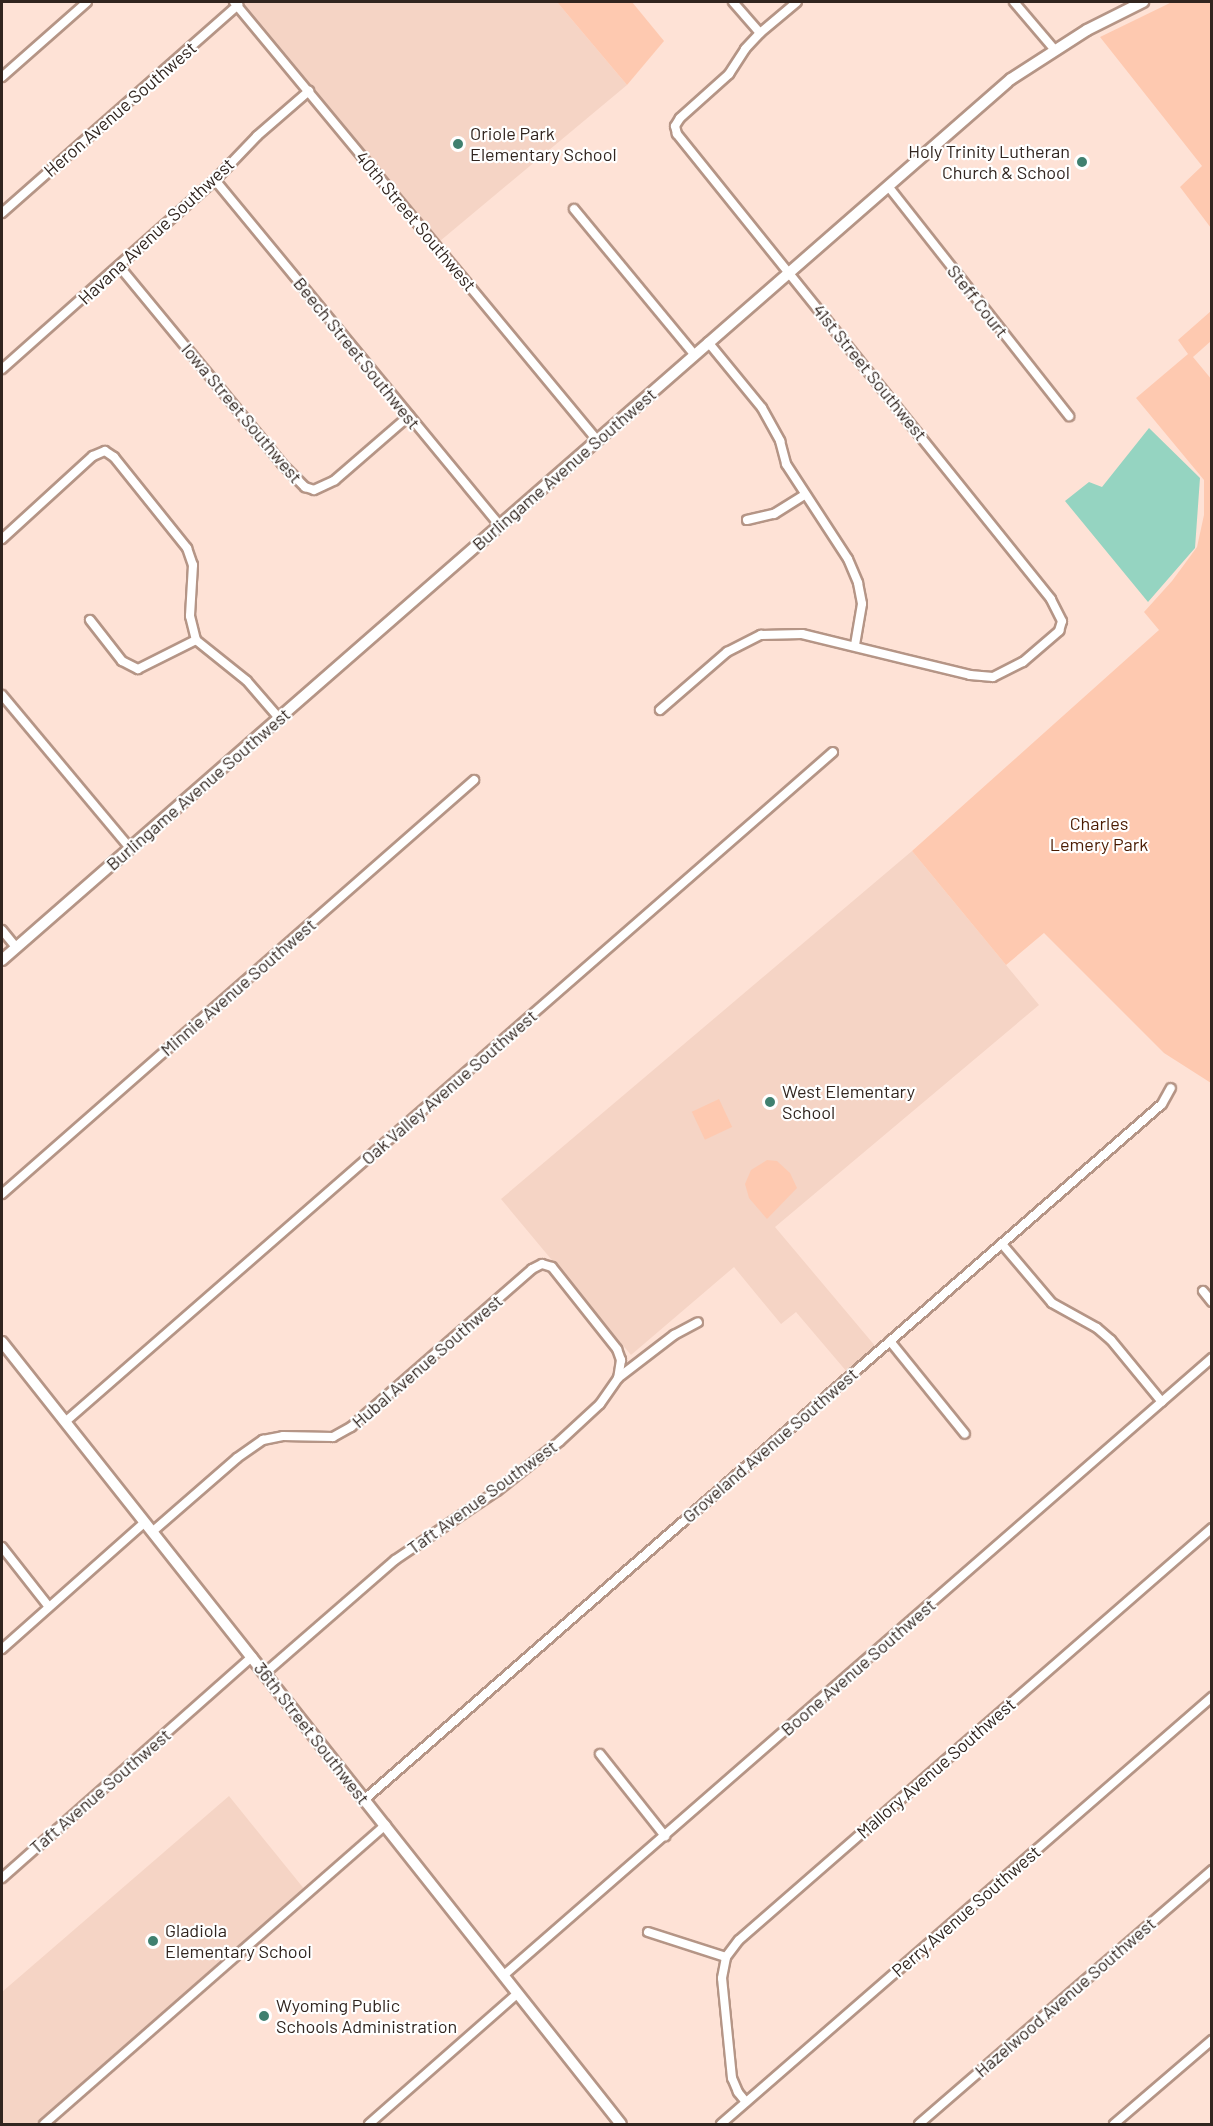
<!DOCTYPE html>
<style>
body{margin:0}
#map{position:relative;width:1213px;height:2126px;overflow:hidden;background:#fee2d6;font-family:Barlow,sans-serif}
div>[style]{position:absolute}
.built>*{inset:0;background:#f5d4c5}
.green>*{inset:0;background:#fec9b0;transform-origin:0 0}
.water>*{inset:0;background:#95d4c1}
.roads{filter:drop-shadow(2px 0 #b59586) drop-shadow(-2px 0 #b59586) drop-shadow(0 2px #b59586) drop-shadow(0 -2px #b59586)}
.minor>*{height:8px;margin:-4px;padding:0 4px;transform-origin:4px;border-radius:4px;background:#fff}
.tertiary>*{height:10px;margin:-5px;padding:0 5px;transform-origin:5px;border-radius:5px;background:#fff}
.dots>*{width:16px;height:16px;translate:-50% -50%;box-sizing:border-box;border:3px solid #fff;border-radius:50%}
span{translate:-50% -50%;white-space:nowrap;text-align:center;line-height:1.15;-webkit-text-stroke:4.5px #fff;paint-order:stroke}
.street-label{font-size:18px;color:#31251f}
.poi-label{font-size:18px;color:#31251f}
.left{translate:0 -50%;text-align:left}
.right{translate:-100% -50%;text-align:right}
.park-label{font-size:18px;color:#4a1b01}
.frame{position:absolute;inset:0;border:3px solid #31251f;pointer-events:none}
</style>
<div id="map">
<div class="built">
<div style="clip-path:polygon(243px 2px,557px 2px,627px 85px,440px 241px)"></div>
<div style="clip-path:polygon(912px 851px,1039px 1005px,775px 1227px,876px 1347px,847px 1372px,796px 1312px,781px 1324px,734px 1267px,631px 1355px,501px 1199px)"></div>
<div style="clip-path:polygon(229px 1796px,305px 1890px,35px 2124px,2px 2124px,2px 1992px)"></div>
</div>
<div class="green">
<div style="clip-path:polygon(557px 2px,632px 2px,664px 41px,627px 85px)"></div>
<div style="clip-path:polygon(1172px 2px,1211px 2px,1211px 228px,1180px 187px,1202px 166px,1100px 37px)"></div>
<div style="clip-path:polygon(1211px 311px,1211px 341px,1193px 357px,1212px 380px,1211px 1083px,1164px 1053px,1044px 933px,1006px 965px,912px 851px,1159px 630px,1144px 612px,1172px 581px,1197px 547px,1204px 515px,1204px 480px,1136px 398px,1188px 354px,1178px 340px)"></div>
<div style="left:719px;top:1099px;width:31px;height:30px;rotate:65deg"></div>
<div style="clip-path:polygon(767px 1160px,777px 1161px,790px 1173px,797px 1188px,767px 1219px,749px 1198px,745px 1184px,751px 1170px)"></div>
</div>
<div class="water">
<div style="clip-path:polygon(1149px 428px,1200px 478px,1195px 548px,1148px 602px,1065px 501px,1089px 482px,1102px 487px)"></div>
</div>
<div class="roads">
<div class="minor">
<div style="left:234px;top:2px;width:569px;rotate:50.35deg"></div>
<div style="left:733px;top:2px;width:41px;rotate:48.9deg"></div>
<div style="left:1014px;top:2px;width:62px;rotate:49.6deg"></div>
<div style="left:2px;top:77px;width:113px;rotate:-41.4deg"></div>
<div style="left:215px;top:180px;width:447px;rotate:50.5deg"></div>
<div style="left:888px;top:186px;width:293px;rotate:51.8deg"></div>
<div style="left:574px;top:209px;width:188px;rotate:50.4deg"></div>
<div style="left:2px;top:213px;width:315px;rotate:-41.4deg"></div>
<div style="left:119px;top:266px;width:256px;rotate:50.5deg"></div>
<div style="left:282px;top:464px;width:33px;rotate:45deg"></div>
<div style="left:305px;top:487px;width:9px;rotate:18deg"></div>
<div style="left:314px;top:490px;width:23px;rotate:-25deg"></div>
<div style="left:335px;top:480px;width:98px;rotate:-40.9deg"></div>
<div style="left:708px;top:342px;width:85px;rotate:50.7deg"></div>
<div style="left:762px;top:408px;width:38px;rotate:61deg"></div>
<div style="left:780px;top:441px;width:24px;rotate:75deg"></div>
<div style="left:786px;top:464px;width:113px;rotate:56.9deg"></div>
<div style="left:848px;top:559px;width:26px;rotate:67deg"></div>
<div style="left:858px;top:583px;width:21px;rotate:79deg"></div>
<div style="left:862px;top:604px;width:42px;rotate:99.7deg"></div>
<div style="left:2px;top:369px;width:285px;rotate:-41.6deg"></div>
<div style="left:215px;top:180px;width:61px;rotate:-46.3deg"></div>
<div style="left:257px;top:136px;width:69px;rotate:-40.9deg"></div>
<div style="left:747px;top:520px;width:28px;rotate:-13deg"></div>
<div style="left:774px;top:514px;width:36px;rotate:-32deg"></div>
<div style="left:2px;top:539px;width:123px;rotate:-42.4deg"></div>
<div style="left:93px;top:456px;width:13px;rotate:-23deg"></div>
<div style="left:105px;top:451px;width:11px;rotate:34deg"></div>
<div style="left:114px;top:457px;width:117px;rotate:51.3deg"></div>
<div style="left:187px;top:548px;width:18px;rotate:71deg"></div>
<div style="left:193px;top:565px;width:51px;rotate:93.4deg"></div>
<div style="left:190px;top:616px;width:25px;rotate:76deg"></div>
<div style="left:196px;top:640px;width:65px;rotate:38.8deg"></div>
<div style="left:247px;top:681px;width:49px;rotate:49.1deg"></div>
<div style="left:90px;top:620px;width:52px;rotate:52deg"></div>
<div style="left:122px;top:661px;width:18px;rotate:27deg"></div>
<div style="left:138px;top:669px;width:65px;rotate:-26.6deg"></div>
<div style="left:2px;top:695px;width:199px;rotate:50.1deg"></div>
<div style="left:660px;top:710px;width:89px;rotate:-40.9deg"></div>
<div style="left:727px;top:652px;width:38px;rotate:-27deg"></div>
<div style="left:761px;top:635px;width:41px;rotate:-1.4deg"></div>
<div style="left:802px;top:634px;width:173px;rotate:13.7deg"></div>
<div style="left:970px;top:675px;width:23px;rotate:5deg"></div>
<div style="left:993px;top:677px;width:34px;rotate:-27deg"></div>
<div style="left:1023px;top:662px;width:48px;rotate:-40.7deg"></div>
<div style="left:1059px;top:631px;width:10px;rotate:-73deg"></div>
<div style="left:1062px;top:621px;width:25px;rotate:-117deg"></div>
<div style="left:1051px;top:599px;width:597px;rotate:-128.81deg"></div>
<div style="left:677px;top:134px;width:8px;rotate:-104deg"></div>
<div style="left:675px;top:126px;width:9px;rotate:-58deg"></div>
<div style="left:680px;top:118px;width:66px;rotate:-41.9deg"></div>
<div style="left:729px;top:74px;width:30px;rotate:-57deg"></div>
<div style="left:745px;top:49px;width:22px;rotate:-47deg"></div>
<div style="left:760px;top:33px;width:48px;rotate:-40deg"></div>
<div style="left:2px;top:930px;width:22px;rotate:51deg"></div>
<div style="left:2px;top:1194px;width:628px;rotate:-41.25deg"></div>
<div style="left:1002px;top:1244px;width:77px;rotate:49.7deg"></div>
<div style="left:1052px;top:1303px;width:51px;rotate:29.1deg"></div>
<div style="left:1097px;top:1328px;width:18px;rotate:41deg"></div>
<div style="left:1111px;top:1340px;width:80px;rotate:50.6deg"></div>
<div style="left:1203px;top:1291px;width:14px;rotate:51deg"></div>
<div style="left:890px;top:1341px;width:119px;rotate:51.1deg"></div>
<div style="left:65px;top:1422px;width:1019px;rotate:-41.1deg"></div>
<div style="left:152px;top:1532px;width:113px;rotate:-41deg"></div>
<div style="left:237px;top:1458px;width:32px;rotate:-35deg"></div>
<div style="left:263px;top:1440px;width:20px;rotate:-11deg"></div>
<div style="left:283px;top:1436px;width:50px;rotate:1.1deg"></div>
<div style="left:333px;top:1437px;width:21px;rotate:-29deg"></div>
<div style="left:351px;top:1427px;width:240px;rotate:-41.1deg"></div>
<div style="left:532px;top:1269px;width:11px;rotate:-27deg"></div>
<div style="left:542px;top:1264px;width:10px;rotate:17deg"></div>
<div style="left:552px;top:1267px;width:105px;rotate:51.6deg"></div>
<div style="left:617px;top:1349px;width:12px;rotate:70deg"></div>
<div style="left:621px;top:1360px;width:18px;rotate:99deg"></div>
<div style="left:2px;top:1547px;width:76px;rotate:51.9deg"></div>
<div style="left:2px;top:1649px;width:191px;rotate:-41.6deg"></div>
<div style="left:265px;top:1673px;width:172px;rotate:-41deg"></div>
<div style="left:395px;top:1560px;width:123px;rotate:-34.1deg"></div>
<div style="left:497px;top:1491px;width:80px;rotate:-38.4deg"></div>
<div style="left:560px;top:1441px;width:54px;rotate:-42.8deg"></div>
<div style="left:600px;top:1404px;width:32px;rotate:-55deg"></div>
<div style="left:618px;top:1378px;width:71px;rotate:-37.5deg"></div>
<div style="left:674px;top:1335px;width:27px;rotate:-28deg"></div>
<div style="left:600px;top:1754px;width:105px;rotate:51.6deg"></div>
<div style="left:365px;top:1799px;width:1057px;rotate:-41.09deg"></div>
<div style="left:1162px;top:1104px;width:18px;rotate:-61deg"></div>
<div style="left:2px;top:1878px;width:334px;rotate:-41.5deg"></div>
<div style="left:648px;top:1932px;width:82px;rotate:17.8deg"></div>
<div style="left:504px;top:1975px;width:939px;rotate:-41.07deg"></div>
<div style="left:746px;top:2102px;width:13px;rotate:-129deg"></div>
<div style="left:738px;top:2092px;width:15px;rotate:-113deg"></div>
<div style="left:732px;top:2078px;width:100px;rotate:-95.7deg"></div>
<div style="left:722px;top:1978px;width:21px;rotate:-79deg"></div>
<div style="left:726px;top:1957px;width:21px;rotate:-53deg"></div>
<div style="left:739px;top:1940px;width:627px;rotate:-41.06deg"></div>
<div style="left:44px;top:2124px;width:454px;rotate:-41.2deg"></div>
<div style="left:369px;top:2124px;width:198px;rotate:-41.3deg"></div>
<div style="left:721px;top:2124px;width:651px;rotate:-41.01deg"></div>
<div style="left:919px;top:2124px;width:388px;rotate:-40.9deg"></div>
<div style="left:1114px;top:2124px;width:129px;rotate:-40.6deg"></div>
</div>
<div class="tertiary">
<div style="left:2px;top:960px;width:1339px;rotate:-41.13deg"></div>
<div style="left:1011px;top:79px;width:90px;rotate:-32.8deg"></div>
<div style="left:1087px;top:30px;width:63px;rotate:-26.6deg"></div>
<div style="left:2px;top:1342px;width:997px;rotate:51.64deg"></div>
</div>
</div>
<div class="dots">
<div style="left:458px;top:144px;background:#40806f"></div>
<div style="left:1082px;top:162px;background:#40806f"></div>
<div style="left:770px;top:1102px;background:#40806f"></div>
<div style="left:153px;top:1941px;background:#40806f"></div>
<div style="left:264px;top:2016px;background:#40806f"></div>
</div>
<div class="street-label">
<span style="left:120px;top:109px;rotate:-41deg">Heron Avenue Southwest</span>
<span style="left:416px;top:221px;rotate:50deg">40th Street Southwest</span>
<span style="left:156px;top:231px;rotate:-43deg">Havana Avenue Southwest</span>
<span style="left:978px;top:301px;rotate:52deg">Steff Court</span>
<span style="left:357px;top:353px;rotate:51deg">Beech Street Southwest</span>
<span style="left:870px;top:372px;rotate:51deg">41st Street Southwest</span>
<span style="left:242px;top:413px;rotate:50deg">Iowa Street Southwest</span>
<span style="left:564px;top:469px;rotate:-41deg">Burlingame Avenue Southwest</span>
<span style="left:198px;top:789px;rotate:-41deg">Burlingame Avenue Southwest</span>
<span style="left:238px;top:987px;rotate:-41deg">Minnie Avenue Southwest</span>
<span style="left:449px;top:1087px;rotate:-41deg">Oak Valley Avenue Southwest</span>
<span style="left:427px;top:1361px;rotate:-41deg">Hubal Avenue Southwest</span>
<span style="left:770px;top:1445px;rotate:-41deg">Groveland Avenue Southwest</span>
<span style="left:482px;top:1497px;rotate:-36deg">Taft Avenue Southwest</span>
<span style="left:858px;top:1667px;rotate:-41deg">Boone Avenue Southwest</span>
<span style="left:312px;top:1733px;rotate:52deg">36th Street Southwest</span>
<span style="left:936px;top:1768px;rotate:-41deg">Mallory Avenue Southwest</span>
<span style="left:100px;top:1791px;rotate:-41deg">Taft Avenue Southwest</span>
<span style="left:966px;top:1911px;rotate:-41deg">Perry Avenue Southwest</span>
<span style="left:1065px;top:1997px;rotate:-41deg">Hazelwood Avenue Southwest</span>
</div>
<div class="poi-label">
<span class="left" style="left:470px;top:144px">Oriole Park<br>Elementary School</span>
<span class="right" style="left:1070px;top:162px">Holy Trinity Lutheran<br>Church &amp; School</span>
<span class="left" style="left:782px;top:1102px">West Elementary<br>School</span>
<span class="left" style="left:165px;top:1941px">Gladiola<br>Elementary School</span>
<span class="left" style="left:276px;top:2016px">Wyoming Public<br>Schools Administration</span>
</div>
<div class="park-label">
<span style="left:1099px;top:834px">Charles<br>Lemery Park</span>
</div>
<div class="frame"></div>
</div>
